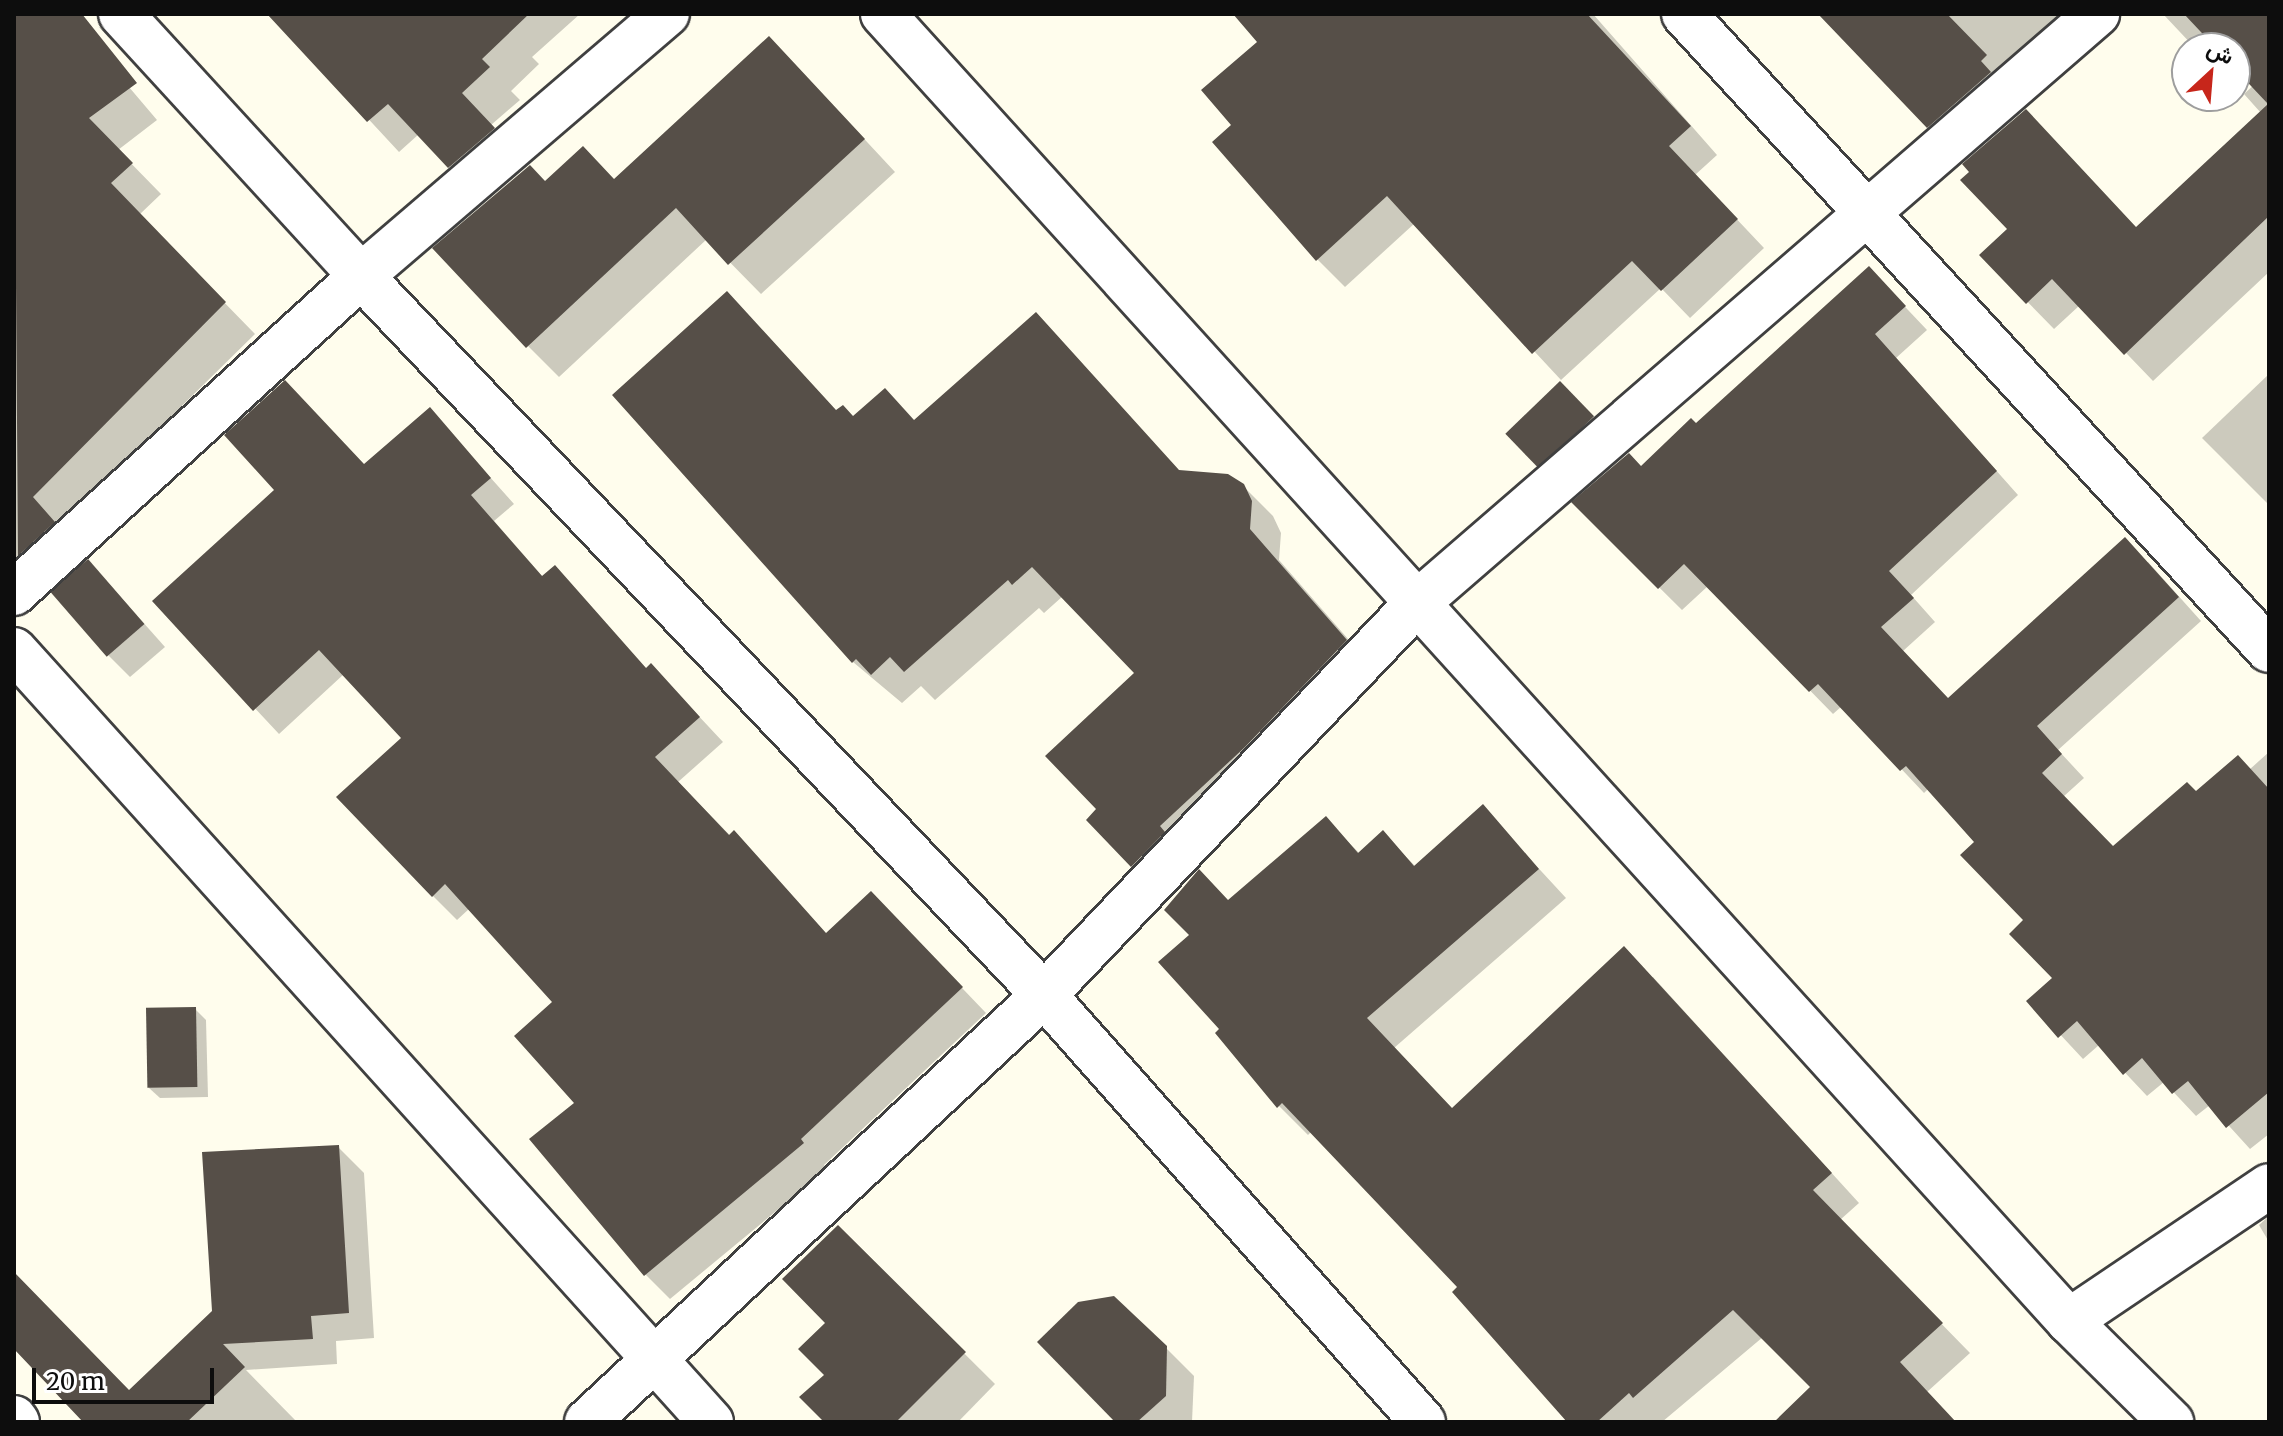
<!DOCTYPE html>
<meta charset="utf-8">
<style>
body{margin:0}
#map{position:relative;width:2283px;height:1436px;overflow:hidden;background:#fffded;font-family:Merriweather,Vazirmatn,serif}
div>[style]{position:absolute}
.shadow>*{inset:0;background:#0003;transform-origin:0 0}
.building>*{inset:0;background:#564f48;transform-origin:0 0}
.roads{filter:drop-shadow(2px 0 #404040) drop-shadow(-2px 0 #404040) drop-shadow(0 2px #404040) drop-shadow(0 -2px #404040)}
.minor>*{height:44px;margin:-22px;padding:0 22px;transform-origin:22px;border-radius:22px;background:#fff}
.tertiary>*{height:44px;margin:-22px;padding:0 22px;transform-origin:22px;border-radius:22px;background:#fff}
span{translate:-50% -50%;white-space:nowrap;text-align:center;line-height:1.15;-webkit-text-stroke:8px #fff;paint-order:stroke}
.frame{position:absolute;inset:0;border:16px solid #0d0d0d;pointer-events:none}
.north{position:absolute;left:2171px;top:32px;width:80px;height:80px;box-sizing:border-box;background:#fff;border:2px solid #9e9e9e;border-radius:50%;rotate:26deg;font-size:22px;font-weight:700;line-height:32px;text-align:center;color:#0d0d0d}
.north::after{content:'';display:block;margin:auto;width:28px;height:36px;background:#c7261b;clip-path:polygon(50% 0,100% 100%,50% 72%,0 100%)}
.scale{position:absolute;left:32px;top:1368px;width:182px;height:36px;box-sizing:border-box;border:4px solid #0d0d0d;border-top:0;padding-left:10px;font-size:24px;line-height:28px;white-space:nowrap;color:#0d0d0d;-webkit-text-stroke:6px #fff;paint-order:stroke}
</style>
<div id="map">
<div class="shadow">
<div style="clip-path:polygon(14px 14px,67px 14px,157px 120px,118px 150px,161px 194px,139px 215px,255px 334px,14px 571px)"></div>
<div style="clip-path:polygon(271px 14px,580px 14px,532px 57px,539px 64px,511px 91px,520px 100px,491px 125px,525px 160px,481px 198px,419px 134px,399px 152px)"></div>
<div style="clip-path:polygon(1235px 14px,1593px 14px,1717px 155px,1695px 175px,1764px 248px,1690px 318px,1661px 288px,1561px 380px,1415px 223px,1345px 287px,1317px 259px,1234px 125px,1260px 42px)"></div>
<div style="clip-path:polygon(1821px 14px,2072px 14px,1957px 155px)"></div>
<div style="clip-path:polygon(2163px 14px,2269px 14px,2269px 26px,2235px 57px,2235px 48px,2195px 48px)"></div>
<div style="clip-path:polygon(800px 70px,895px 172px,761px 294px,707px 239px,559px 377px,528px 346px,615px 181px)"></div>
<div style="clip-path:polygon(2269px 71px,2269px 272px,2153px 381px,2080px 305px,2054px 329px,1982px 255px,2137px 229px,2261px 113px,2244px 94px)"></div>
<div style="clip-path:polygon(1891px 292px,1927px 330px,1896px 358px,2018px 495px,1911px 595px,1935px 622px,1903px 651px,1948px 700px,2148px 562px,2201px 621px,2058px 750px,2084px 778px,2063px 797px,2114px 849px,2196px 793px,2249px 770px,2269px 752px,2269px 1134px,2250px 1149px,2210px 1105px,2196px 1116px,2164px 1082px,2147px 1096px,2099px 1045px,2083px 1059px,2029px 1001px,2055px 979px,2026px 920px,1977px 842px,1929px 788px,1924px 793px,1842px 706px,1833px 714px,1708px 586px,1682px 610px,1574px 503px,1641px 468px)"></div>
<div style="clip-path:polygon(1036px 315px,1181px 473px,1243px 486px,1273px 516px,1281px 533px,1279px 560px,1376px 671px,1162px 896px,1088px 820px,1099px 809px,1137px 673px,1063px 596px,1044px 613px,1039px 608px,935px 700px,921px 686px,902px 703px,853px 662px,837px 412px,854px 418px,915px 422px)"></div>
<div style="clip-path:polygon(2269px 374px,2269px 505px,2202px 438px)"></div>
<div style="left:1560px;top:384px;width:62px;height:71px;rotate:46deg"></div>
<div style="clip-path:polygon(430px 410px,514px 504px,494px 521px,543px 577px,647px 669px,651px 665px,723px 742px,678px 782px,827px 935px,895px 918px,986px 1013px,824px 1165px,827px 1169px,670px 1299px,645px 1274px,555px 1002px,470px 908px,457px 920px,433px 896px,404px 738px,344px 674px,279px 734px,155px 601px,365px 466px)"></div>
<div style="clip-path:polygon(109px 584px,165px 647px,130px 677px,108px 655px)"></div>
<div style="clip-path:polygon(1482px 807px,1566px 898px,1394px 1048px,1453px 1110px,1653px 977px,1859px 1203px,1840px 1220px,1970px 1353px,1927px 1392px,1955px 1422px,1777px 1422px,1813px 1387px,1763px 1337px,1662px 1422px,1570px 1422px,1460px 1287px,1312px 1131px,1308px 1135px,1279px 1106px,1217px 1033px,1326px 819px,1360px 854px,1383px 833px,1415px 866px)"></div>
<div style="clip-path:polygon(195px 1009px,206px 1020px,208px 1097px,160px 1098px,149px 1088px)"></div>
<div style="clip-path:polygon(338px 1147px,364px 1173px,374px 1338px,336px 1341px,337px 1364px,246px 1370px,297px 1422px,88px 1422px,14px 1346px,14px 1283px,129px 1392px,214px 1312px)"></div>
<div style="clip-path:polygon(2269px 1216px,2269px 1242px,2259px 1225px)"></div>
<div style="clip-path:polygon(838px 1228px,995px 1384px,958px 1422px,827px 1422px,828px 1323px)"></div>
<div style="clip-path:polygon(1166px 1348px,1194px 1376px,1192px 1422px,1118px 1422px)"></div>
</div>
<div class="building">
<div style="clip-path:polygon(14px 14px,82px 14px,137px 83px,89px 118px,133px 163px,111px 183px,226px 302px,33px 497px,55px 522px,18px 556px)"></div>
<div style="clip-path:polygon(267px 14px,529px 14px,482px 59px,490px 67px,462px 93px,495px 128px,448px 168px,388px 104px,367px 122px)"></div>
<div style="clip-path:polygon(1233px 14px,1587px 14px,1691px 126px,1669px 146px,1738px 219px,1661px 291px,1632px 261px,1532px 354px,1387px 196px,1316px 261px,1212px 142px,1231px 125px,1201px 90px,1257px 42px)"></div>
<div style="clip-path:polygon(1818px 14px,1947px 14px,1987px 55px,1981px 61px,1991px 72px,1927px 128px)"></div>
<div style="clip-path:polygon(2184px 14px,2269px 14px,2269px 216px,2124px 355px,2052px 279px,2026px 304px,1979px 255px,2007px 229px,1960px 180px,1969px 172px,1962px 164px,2026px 109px,2136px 227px,2268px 104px,2235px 69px,2235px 48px,2216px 48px)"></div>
<div style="clip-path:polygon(769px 36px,865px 139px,728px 265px,676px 208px,526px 348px,432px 248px,530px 165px,545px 181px,583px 146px,614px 179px)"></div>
<div style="clip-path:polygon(1869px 266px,1906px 306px,1875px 334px,1997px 471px,1889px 571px,1914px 598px,1881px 627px,1948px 698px,2125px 537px,2179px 597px,2037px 726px,2062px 754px,2042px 773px,2113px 846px,2187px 782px,2196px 791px,2238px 755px,2269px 789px,2269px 1092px,2226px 1128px,2188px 1081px,2172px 1094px,2142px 1058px,2123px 1075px,2077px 1021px,2058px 1038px,2026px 1001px,2052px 978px,2009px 934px,2023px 920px,1960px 855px,1974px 842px,1906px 766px,1900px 771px,1818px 684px,1809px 692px,1684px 564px,1658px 589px,1571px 502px,1629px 453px,1641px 466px,1691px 418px,1696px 423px)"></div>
<div style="clip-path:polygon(727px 291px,836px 410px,843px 405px,853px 416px,885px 388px,914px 420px,1036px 312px,1179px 470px,1228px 474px,1244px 484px,1252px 501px,1250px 529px,1347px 640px,1245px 747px,1160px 826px,1165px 832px,1131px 867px,1086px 820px,1096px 809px,1045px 756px,1134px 673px,1032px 567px,1012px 585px,1008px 580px,904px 672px,890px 657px,871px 675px,856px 659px,852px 663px,612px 395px)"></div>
<div style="clip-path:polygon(285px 380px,364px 464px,430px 407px,491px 478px,471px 495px,542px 576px,555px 565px,646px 668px,651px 663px,700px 717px,655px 757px,729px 835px,734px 830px,826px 933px,871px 891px,963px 987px,801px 1139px,804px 1143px,644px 1276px,529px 1139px,574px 1103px,514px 1036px,552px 1002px,445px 884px,432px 897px,336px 797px,401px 738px,319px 650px,253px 711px,152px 601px,274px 490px,224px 435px)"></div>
<div style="left:1560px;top:381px;width:49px;height:76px;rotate:46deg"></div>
<div style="left:88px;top:559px;width:86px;height:50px;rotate:49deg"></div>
<div style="clip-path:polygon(1483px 804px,1539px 869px,1367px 1018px,1452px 1108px,1624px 946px,1832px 1173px,1813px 1190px,1943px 1323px,1900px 1362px,1956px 1422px,1774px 1422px,1810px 1387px,1733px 1310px,1633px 1398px,1629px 1393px,1597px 1422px,1567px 1422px,1452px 1292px,1457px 1287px,1282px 1103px,1277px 1108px,1215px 1033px,1219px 1029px,1158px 962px,1189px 935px,1164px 910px,1199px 869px,1228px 900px,1326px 816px,1358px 853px,1383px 830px,1414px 866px)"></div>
<div style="left:196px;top:1007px;width:80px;height:50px;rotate:89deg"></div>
<div style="clip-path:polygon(339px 1145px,349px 1313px,311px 1316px,313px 1339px,223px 1344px,245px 1367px,187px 1422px,83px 1422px,14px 1349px,14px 1272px,129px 1390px,212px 1311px,202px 1152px)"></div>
<div style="clip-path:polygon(838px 1225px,966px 1352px,896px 1422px,824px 1422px,799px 1397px,824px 1375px,798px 1349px,825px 1323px,782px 1279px)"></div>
<div style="clip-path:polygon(1114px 1296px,1167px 1346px,1166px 1396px,1137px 1422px,1115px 1422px,1037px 1342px,1078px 1302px)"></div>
</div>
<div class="roads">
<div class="minor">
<div style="left:121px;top:14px;width:355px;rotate:47.5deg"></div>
<div style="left:361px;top:276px;width:992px;rotate:46.47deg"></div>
<div style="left:1044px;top:995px;width:571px;rotate:48.41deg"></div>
<div style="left:1684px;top:14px;width:864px;rotate:47.39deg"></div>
<div style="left:14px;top:593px;width:470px;rotate:-42.4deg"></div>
<div style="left:361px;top:276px;width:403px;rotate:-40.6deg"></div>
<div style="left:14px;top:650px;width:1040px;rotate:47.92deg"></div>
<div style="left:2069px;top:1321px;width:241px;rotate:-34deg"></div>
<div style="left:14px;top:1418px;width:5px;rotate:53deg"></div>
<div style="left:587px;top:1422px;width:625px;rotate:-43.06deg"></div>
<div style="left:1044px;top:995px;width:541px;rotate:-46.42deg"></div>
<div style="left:1417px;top:603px;width:900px;rotate:-40.9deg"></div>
</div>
<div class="tertiary">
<div style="left:883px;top:14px;width:1765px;rotate:47.78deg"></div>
<div style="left:2069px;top:1321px;width:144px;rotate:44.7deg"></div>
</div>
</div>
<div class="frame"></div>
<div class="north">ش</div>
<div class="scale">20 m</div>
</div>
